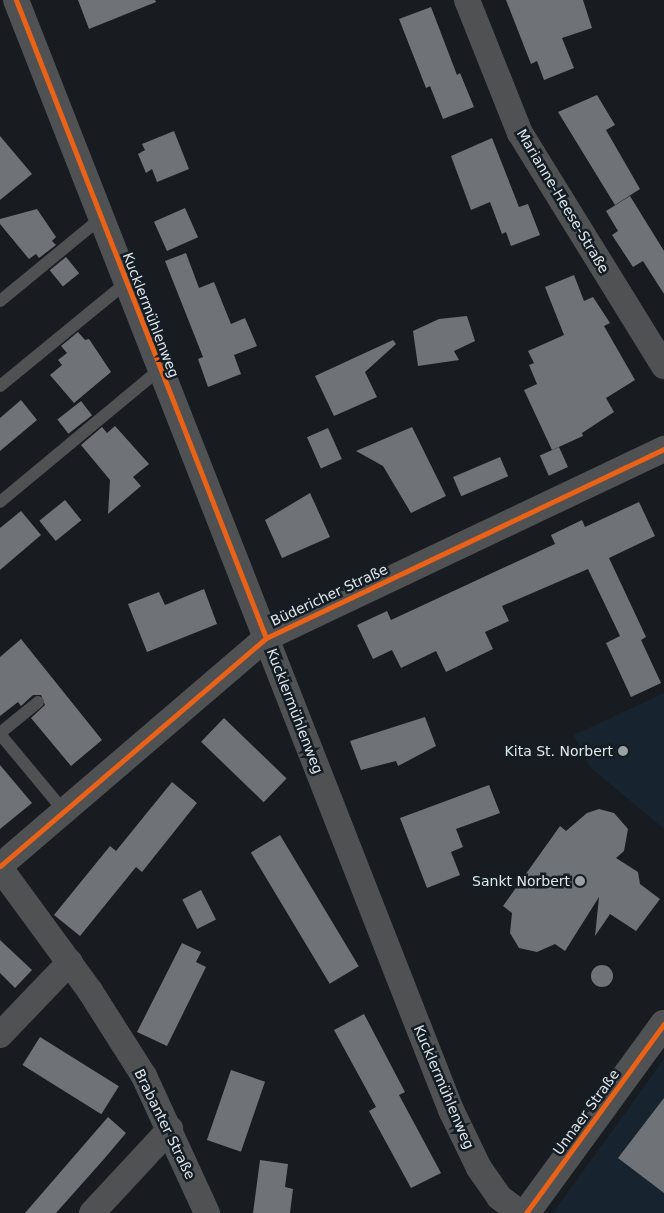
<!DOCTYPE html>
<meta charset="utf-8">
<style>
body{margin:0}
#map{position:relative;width:664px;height:1213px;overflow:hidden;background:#181c20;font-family:"DejaVu Sans",sans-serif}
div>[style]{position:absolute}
.built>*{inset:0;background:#17242f}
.building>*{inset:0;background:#6f7377;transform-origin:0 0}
.round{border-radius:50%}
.service>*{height:12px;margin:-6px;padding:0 6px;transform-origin:6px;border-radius:6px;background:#4f5152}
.minor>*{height:26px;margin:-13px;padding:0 13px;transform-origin:13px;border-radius:13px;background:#4f5152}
.tertiary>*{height:28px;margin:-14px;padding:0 14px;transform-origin:14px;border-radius:14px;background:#4f5152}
.cycleway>*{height:5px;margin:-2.5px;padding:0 2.5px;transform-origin:2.5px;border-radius:2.5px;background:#ea6118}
.dots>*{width:14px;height:14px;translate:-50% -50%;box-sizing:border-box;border:2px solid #141d24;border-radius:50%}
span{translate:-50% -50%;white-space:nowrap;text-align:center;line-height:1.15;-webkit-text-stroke:5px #141d24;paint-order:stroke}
.street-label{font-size:14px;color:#e1e7ec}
.poi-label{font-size:14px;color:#e1e7ec}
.right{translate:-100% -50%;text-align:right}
</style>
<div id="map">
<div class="built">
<div style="clip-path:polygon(664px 693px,664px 829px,590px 767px,574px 735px)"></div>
<div style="clip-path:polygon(664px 1059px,664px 1213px,553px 1213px)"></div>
</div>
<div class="building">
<div style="clip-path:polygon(78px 0,155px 0,156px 2px,89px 29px)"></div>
<div style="clip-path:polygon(506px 0,583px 0,592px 28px,562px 38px,574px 68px,544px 80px,537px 61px,531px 64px)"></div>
<div style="clip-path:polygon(431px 7px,457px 75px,460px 73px,474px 107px,443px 119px,430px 86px,426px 88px,399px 19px)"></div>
<div style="clip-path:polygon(597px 95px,615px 125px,606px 130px,640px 189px,615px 205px,558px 112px)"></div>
<div style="clip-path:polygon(174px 131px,189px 169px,157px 182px,152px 169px,146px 173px,138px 154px,145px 150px,142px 144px)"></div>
<div style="clip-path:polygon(0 136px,32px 174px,0 200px)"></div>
<div style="clip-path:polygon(492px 138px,519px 207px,528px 204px,540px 235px,511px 246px,506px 232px,502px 234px,490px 202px,471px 210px,451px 156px)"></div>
<div style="clip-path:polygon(630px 196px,664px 251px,664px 294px,643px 261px,633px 267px,612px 235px,618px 231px,606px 211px)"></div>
<div style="left:185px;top:208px;width:32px;height:34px;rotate:66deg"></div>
<div style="clip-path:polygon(37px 209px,56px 237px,52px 241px,56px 245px,39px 258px,36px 254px,29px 259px,0 224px,0 219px)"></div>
<div style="clip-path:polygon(186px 253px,199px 288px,214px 282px,231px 324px,245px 318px,257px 346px,234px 355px,241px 374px,208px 387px,198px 359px,203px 357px,165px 261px)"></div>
<div style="left:66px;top:257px;width:21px;height:21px;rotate:51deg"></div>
<div style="clip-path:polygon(574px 275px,584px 301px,593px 297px,610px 323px,604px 326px,635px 380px,606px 398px,614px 412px,582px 433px,583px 436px,552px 450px,524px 390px,537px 384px,529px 365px,534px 363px,528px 351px,564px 335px,545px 287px)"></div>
<div style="clip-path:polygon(467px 316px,475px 341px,454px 351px,459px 360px,418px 366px,413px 331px,439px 319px)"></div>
<div style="clip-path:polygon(78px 332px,85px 340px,89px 339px,111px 372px,74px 403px,50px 375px,62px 365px,58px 360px,67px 353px,61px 346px)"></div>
<div style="clip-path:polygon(393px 340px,396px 344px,365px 372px,377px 397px,334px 416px,315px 376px)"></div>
<div style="clip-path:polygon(21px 400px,37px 420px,0 451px,0 418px)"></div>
<div style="left:81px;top:401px;width:18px;height:30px;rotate:52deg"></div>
<div style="clip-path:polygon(115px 426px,149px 464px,133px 477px,141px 486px,108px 514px,110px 480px,81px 445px,102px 427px,107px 433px)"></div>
<div style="clip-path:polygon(412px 427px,446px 496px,411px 513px,383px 466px,356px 451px)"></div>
<div style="left:328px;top:428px;width:34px;height:23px;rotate:66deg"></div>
<div style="left:559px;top:447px;width:22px;height:21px;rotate:66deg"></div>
<div style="left:500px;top:457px;width:21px;height:51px;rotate:67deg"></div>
<div style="clip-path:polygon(310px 493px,330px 537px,282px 558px,265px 520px)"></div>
<div style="left:65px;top:500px;width:26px;height:33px;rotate:51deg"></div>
<div style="clip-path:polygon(639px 502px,655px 536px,609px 558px,646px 637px,641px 640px,661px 683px,631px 697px,606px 643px,620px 636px,588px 569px,502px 606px,509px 621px,485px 632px,493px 649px,446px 672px,436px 651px,401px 668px,392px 650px,373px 659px,357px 625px,387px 611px,391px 620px,555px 544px,551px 535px,582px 520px,585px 527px)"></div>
<div style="clip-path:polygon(21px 511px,41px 535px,0 570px,0 528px)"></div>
<div style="clip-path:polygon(204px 589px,217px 624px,147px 652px,128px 604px,159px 592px,165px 605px)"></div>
<div style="clip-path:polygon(21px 639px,102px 740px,71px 766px,31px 718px,45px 705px,41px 695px,33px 695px,21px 706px,18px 702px,0 716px,0 657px)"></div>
<div style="clip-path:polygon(425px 717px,436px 746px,398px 766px,396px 761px,361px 770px,350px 741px)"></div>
<div style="left:224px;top:718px;width:87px;height:33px;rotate:44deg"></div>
<div style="clip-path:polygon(0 765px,32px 803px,0 829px)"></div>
<div style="clip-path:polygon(172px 782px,197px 803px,142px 872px,136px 867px,80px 936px,54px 915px,110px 846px,116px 851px)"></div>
<div style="clip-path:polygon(489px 785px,500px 813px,456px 829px,463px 847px,451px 852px,460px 875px,427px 888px,400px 818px)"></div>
<div style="clip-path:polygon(599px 809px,614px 813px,628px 829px,624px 851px,616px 858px,638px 872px,640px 884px,660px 899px,636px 931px,610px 914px,595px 936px,599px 897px,565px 951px,555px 944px,537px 952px,519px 948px,510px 933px,512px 913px,503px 906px,560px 826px,566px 831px,587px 813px)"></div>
<div style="left:280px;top:835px;width:153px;height:34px;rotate:59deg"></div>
<div style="left:201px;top:890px;width:33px;height:21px;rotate:63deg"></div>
<div style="clip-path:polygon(0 940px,32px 970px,15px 988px,0 973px)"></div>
<div style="clip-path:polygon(182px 943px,201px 952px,196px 962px,206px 967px,167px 1046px,137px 1032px)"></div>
<div class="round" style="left:591px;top:965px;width:22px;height:22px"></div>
<div style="clip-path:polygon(364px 1014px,405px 1092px,399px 1095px,441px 1173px,411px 1188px,369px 1111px,376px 1107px,334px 1030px)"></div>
<div style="left:40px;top:1037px;width:93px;height:33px;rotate:32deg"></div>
<div style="left:231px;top:1070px;width:36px;height:74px;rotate:19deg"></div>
<div style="clip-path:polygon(664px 1098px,664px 1193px,618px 1158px)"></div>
<div style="clip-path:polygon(108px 1117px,126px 1133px,104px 1159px,56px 1213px,25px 1213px)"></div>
<div style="clip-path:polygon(260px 1160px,288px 1164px,285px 1187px,293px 1189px,290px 1213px,253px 1213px)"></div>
</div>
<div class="service">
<div style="left:0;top:301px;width:131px;rotate:-39.4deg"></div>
<div style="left:0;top:386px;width:163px;rotate:-39.3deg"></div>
<div style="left:0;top:502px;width:208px;rotate:-39.7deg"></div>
<div style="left:0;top:733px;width:49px;rotate:-39.2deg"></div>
<div style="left:0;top:734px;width:99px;rotate:50.3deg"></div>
</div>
<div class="minor">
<div style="left:16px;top:0;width:1192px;rotate:68.6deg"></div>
<div style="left:451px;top:1110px;width:64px;rotate:64.2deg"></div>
<div style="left:479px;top:1168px;width:35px;rotate:55deg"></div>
<div style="left:499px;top:1197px;width:26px;rotate:37deg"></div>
<div style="left:467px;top:0;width:143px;rotate:68.3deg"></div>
<div style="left:520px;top:133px;width:274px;rotate:58.3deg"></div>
<div style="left:0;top:866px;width:350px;rotate:-40.6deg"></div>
<div style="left:266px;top:638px;width:441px;rotate:-25.4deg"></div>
<div style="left:0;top:868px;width:152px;rotate:53.8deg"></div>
<div style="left:90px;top:991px;width:101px;rotate:57.6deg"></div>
<div style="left:144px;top:1076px;width:151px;rotate:65.3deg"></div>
<div style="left:0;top:1035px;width:101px;rotate:-46.2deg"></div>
<div style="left:92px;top:1213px;width:115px;rotate:-47.1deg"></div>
</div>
<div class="tertiary">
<div style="left:526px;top:1213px;width:234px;rotate:-53.9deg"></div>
</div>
<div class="cycleway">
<div style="left:16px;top:0;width:685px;rotate:68.6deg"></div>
<div style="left:0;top:866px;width:350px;rotate:-40.6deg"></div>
<div style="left:266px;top:638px;width:441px;rotate:-25.4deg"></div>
<div style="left:526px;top:1213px;width:234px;rotate:-53.9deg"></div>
</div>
<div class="dots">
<div style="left:623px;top:751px;background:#9ba0a5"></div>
<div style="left:580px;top:881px;background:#9ba0a5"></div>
</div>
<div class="street-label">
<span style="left:563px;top:201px;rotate:59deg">Marianne-Heese-Straße</span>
<span style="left:151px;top:315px;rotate:69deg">Kucklermühlenweg</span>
<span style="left:329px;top:595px;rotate:-25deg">Büdericher Straße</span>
<span style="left:295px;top:711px;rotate:69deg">Kucklermühlenweg</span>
<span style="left:444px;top:1087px;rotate:67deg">Kucklermühlenweg</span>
<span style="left:586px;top:1112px;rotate:-54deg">Unnaer Straße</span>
<span style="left:165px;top:1124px;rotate:64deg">Brabanter Straße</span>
</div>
<div class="poi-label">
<span class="right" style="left:613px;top:751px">Kita St. Norbert</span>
<span class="right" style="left:570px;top:881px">Sankt Norbert</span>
</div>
</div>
